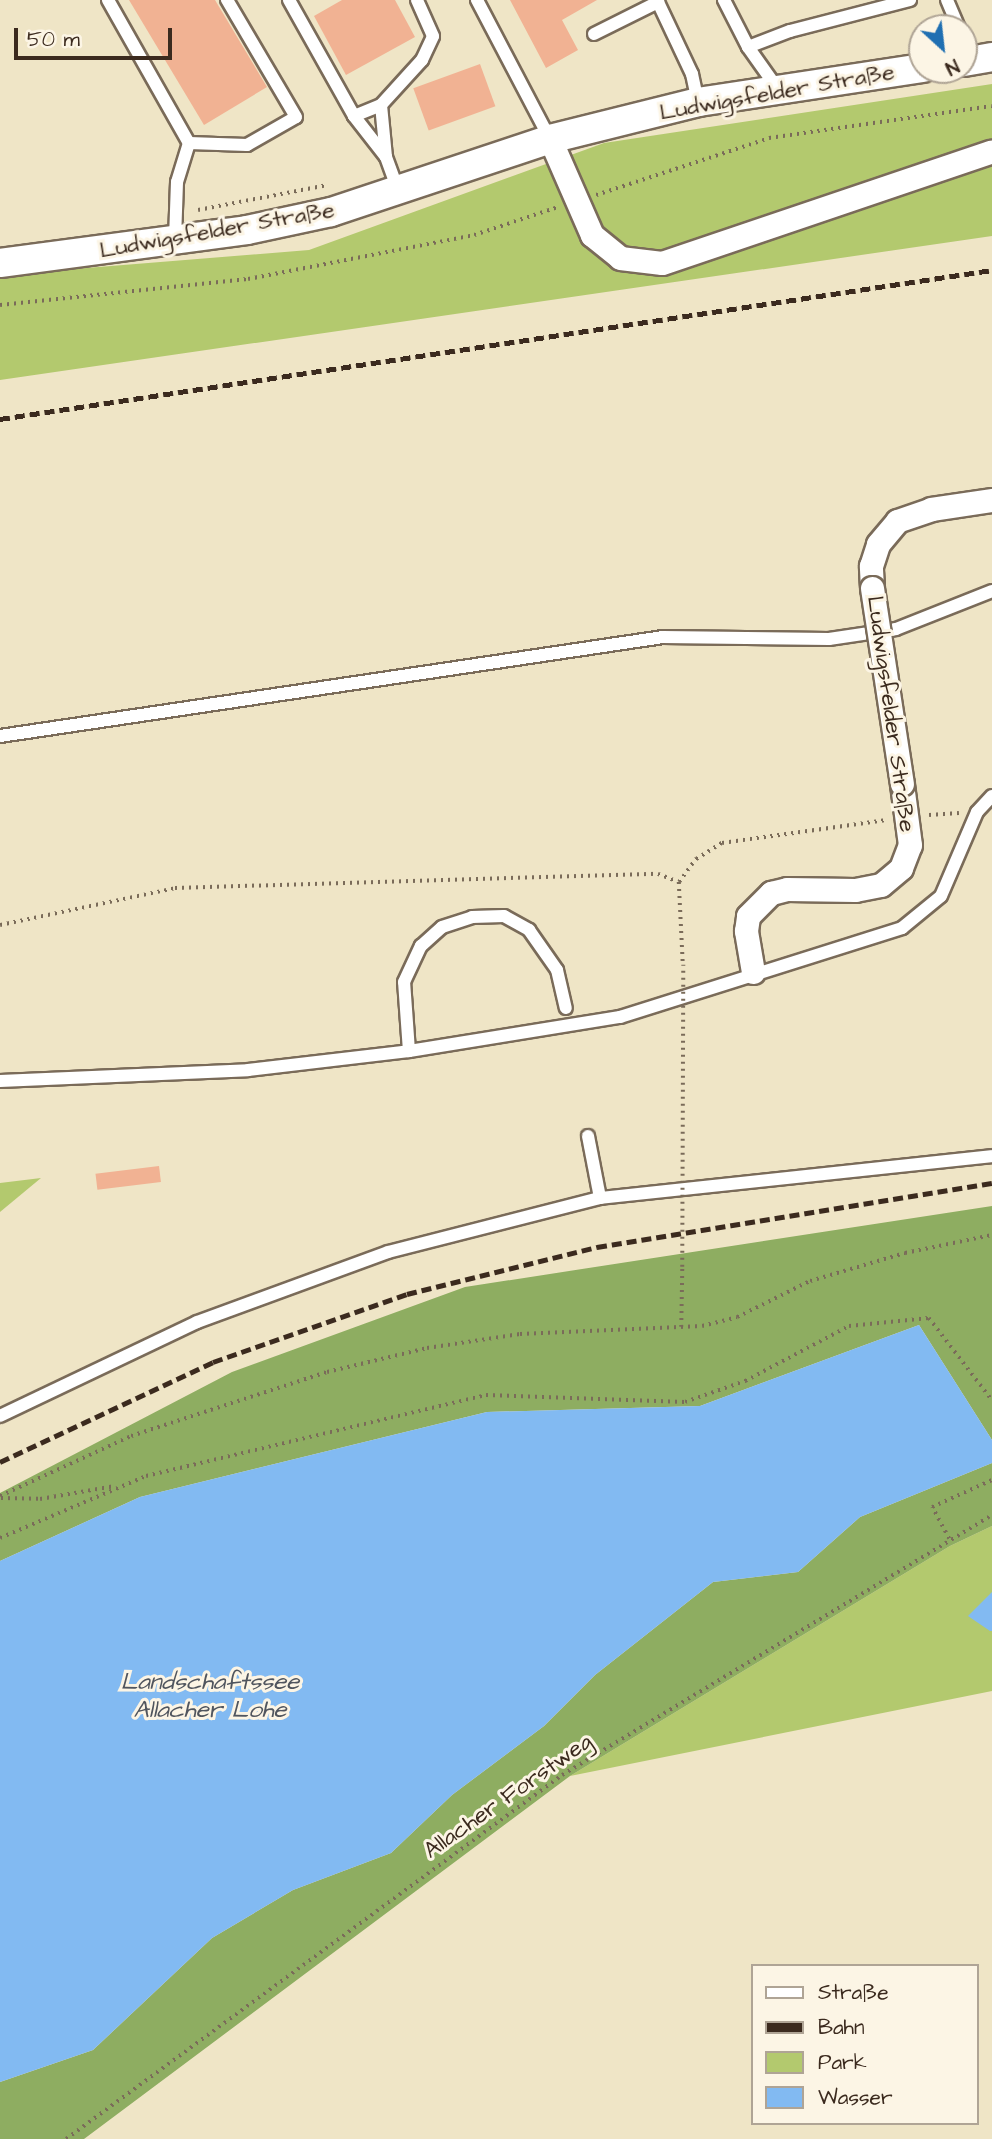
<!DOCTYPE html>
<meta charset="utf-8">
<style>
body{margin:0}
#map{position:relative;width:992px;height:2139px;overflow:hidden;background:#efe5c6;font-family:"Architects Daughter",sans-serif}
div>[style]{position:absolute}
.green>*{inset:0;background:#b3c96e}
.forest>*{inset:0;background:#8ead61}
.water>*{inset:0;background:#82baf2}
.building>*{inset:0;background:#f1b293;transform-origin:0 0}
.path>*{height:3.5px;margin-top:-1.75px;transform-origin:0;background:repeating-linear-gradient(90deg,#7a6b59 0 2px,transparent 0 7px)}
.roads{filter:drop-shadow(2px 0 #7a6b59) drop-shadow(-2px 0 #7a6b59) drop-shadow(0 2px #7a6b59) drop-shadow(0 -2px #7a6b59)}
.service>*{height:12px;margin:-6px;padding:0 6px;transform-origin:6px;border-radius:6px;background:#fff}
.minor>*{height:23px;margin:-11.5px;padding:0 11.5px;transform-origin:11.5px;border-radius:11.5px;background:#fff}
.tertiary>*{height:28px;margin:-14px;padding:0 14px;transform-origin:14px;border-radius:14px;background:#fff}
.rail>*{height:5px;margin-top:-2.5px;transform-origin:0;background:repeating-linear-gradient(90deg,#3b2a1e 0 10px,transparent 0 15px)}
.path-bridge>*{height:3.5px;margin-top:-1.75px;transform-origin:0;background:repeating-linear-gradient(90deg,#7a6b59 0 2px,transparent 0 7px)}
.bridges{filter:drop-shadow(2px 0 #7a6b59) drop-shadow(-2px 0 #7a6b59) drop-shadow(0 2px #7a6b59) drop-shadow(0 -2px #7a6b59)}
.minor-bridge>*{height:23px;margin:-11.5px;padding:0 11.5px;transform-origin:11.5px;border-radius:11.5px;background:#fff}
span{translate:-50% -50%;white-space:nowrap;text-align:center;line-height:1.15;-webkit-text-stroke:6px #fcf5e5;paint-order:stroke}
.street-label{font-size:23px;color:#3b2a1e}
.water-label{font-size:24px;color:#50555e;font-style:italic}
.legend{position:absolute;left:751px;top:1964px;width:228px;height:161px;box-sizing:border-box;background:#fcf5e5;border:2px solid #afa495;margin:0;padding:9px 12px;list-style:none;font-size:21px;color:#3b2a1e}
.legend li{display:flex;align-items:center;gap:14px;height:35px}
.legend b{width:35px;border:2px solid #afa495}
.north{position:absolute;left:908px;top:14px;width:70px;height:70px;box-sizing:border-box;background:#fcf5e5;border:2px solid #afa495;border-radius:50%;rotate:153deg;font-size:19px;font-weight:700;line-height:28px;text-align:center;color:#3b2a1e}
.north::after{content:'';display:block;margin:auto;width:24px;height:32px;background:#1f6fb2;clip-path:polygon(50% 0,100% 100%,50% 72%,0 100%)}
.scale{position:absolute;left:14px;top:28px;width:158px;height:32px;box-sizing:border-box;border:4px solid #3b2a1e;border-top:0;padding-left:9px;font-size:21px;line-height:24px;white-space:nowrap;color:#3b2a1e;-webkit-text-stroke:5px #fcf5e5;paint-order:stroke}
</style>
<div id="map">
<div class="green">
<div style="clip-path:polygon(992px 84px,992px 236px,0 380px,0 275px,309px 250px,604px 143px)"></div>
<div style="clip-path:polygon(41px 1178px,0 1212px,0 1183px)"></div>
<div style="clip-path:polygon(992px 1526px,992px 1691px,570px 1776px,950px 1546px)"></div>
</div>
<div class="forest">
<div style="clip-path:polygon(992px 1206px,992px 1440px,919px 1325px,700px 1406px,487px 1412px,140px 1497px,0 1561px,0 1493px,232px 1372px,465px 1287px)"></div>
<div style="clip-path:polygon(992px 1463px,992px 1526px,950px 1546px,570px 1776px,84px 2139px,0 2139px,0 2082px,93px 2050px,212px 1938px,293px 1890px,391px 1853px,452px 1795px,544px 1726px,595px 1675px,713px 1582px,798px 1572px,860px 1517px)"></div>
</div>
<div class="water">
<div style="clip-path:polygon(919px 1325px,992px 1440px,992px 1463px,860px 1517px,798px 1572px,713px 1582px,595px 1675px,544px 1726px,452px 1795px,391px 1853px,293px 1890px,212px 1938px,93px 2050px,0 2082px,0 1561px,140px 1497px,487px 1412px,700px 1406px)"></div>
<div style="clip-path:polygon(992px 1592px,992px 1631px,990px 1631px,968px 1616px)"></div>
</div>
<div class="building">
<div style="clip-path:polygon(129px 0,215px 0,267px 87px,204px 125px)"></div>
<div style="clip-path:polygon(342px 0,395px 0,415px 37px,346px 75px,314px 16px)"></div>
<div style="clip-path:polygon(510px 0,597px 0,562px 20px,578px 50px,546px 68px)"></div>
<div style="left:480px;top:64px;width:45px;height:71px;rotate:70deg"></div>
<div style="left:159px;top:1166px;width:16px;height:64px;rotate:83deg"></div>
</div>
<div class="path">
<div style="left:596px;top:195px;width:182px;rotate:-18.2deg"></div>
<div style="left:769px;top:138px;width:225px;rotate:-8.2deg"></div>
<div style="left:198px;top:210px;width:132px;rotate:-10.9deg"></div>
<div style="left:0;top:305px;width:249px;rotate:-6deg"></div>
<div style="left:248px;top:279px;width:230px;rotate:-11deg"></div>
<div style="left:474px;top:235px;width:89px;rotate:-18.4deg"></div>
<div style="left:929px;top:815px;width:30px;rotate:-4deg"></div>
<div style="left:679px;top:882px;width:29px;rotate:-54deg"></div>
<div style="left:696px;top:859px;width:31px;rotate:-32deg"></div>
<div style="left:722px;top:843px;width:166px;rotate:-8deg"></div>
<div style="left:0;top:925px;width:179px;rotate:-11.9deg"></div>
<div style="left:175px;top:888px;width:483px;rotate:-1.7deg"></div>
<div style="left:658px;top:874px;width:22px;rotate:21deg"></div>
<div style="left:679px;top:882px;width:83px;rotate:87.2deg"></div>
<div style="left:681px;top:1327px;width:60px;rotate:-89deg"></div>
<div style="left:0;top:1496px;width:144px;rotate:-24.6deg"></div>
<div style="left:131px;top:1436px;width:206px;rotate:-18.1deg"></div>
<div style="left:327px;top:1372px;width:103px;rotate:-13.5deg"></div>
<div style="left:427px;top:1348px;width:94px;rotate:-8.6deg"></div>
<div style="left:520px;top:1334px;width:182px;rotate:-2.5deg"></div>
<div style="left:702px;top:1326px;width:36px;rotate:-14deg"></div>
<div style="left:737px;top:1317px;width:81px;rotate:-26.3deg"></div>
<div style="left:810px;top:1281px;width:99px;rotate:-16.4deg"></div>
<div style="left:905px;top:1253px;width:89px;rotate:-11.7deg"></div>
<div style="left:1px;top:1498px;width:39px;rotate:1deg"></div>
<div style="left:40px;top:1499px;width:76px;rotate:-9.8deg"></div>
<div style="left:0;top:1538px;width:159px;rotate:-23deg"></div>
<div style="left:146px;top:1476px;width:350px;rotate:-13.4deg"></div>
<div style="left:486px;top:1395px;width:199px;rotate:2deg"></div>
<div style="left:685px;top:1402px;width:64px;rotate:-19.3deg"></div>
<div style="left:745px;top:1381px;width:118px;rotate:-27.9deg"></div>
<div style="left:849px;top:1326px;width:80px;rotate:-5.7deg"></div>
<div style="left:929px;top:1318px;width:103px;rotate:52.5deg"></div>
<div style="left:949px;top:1539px;width:36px;rotate:-118deg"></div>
<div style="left:932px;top:1507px;width:66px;rotate:-24.2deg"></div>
<div style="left:66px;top:2139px;width:615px;rotate:-36.27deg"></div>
<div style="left:562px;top:1775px;width:502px;rotate:-31.16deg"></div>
</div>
<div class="roads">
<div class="service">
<div style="left:108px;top:0;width:164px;rotate:60.5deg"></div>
<div style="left:189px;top:143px;width:41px;rotate:107.1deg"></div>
<div style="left:177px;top:182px;width:58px;rotate:92deg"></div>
<div style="left:289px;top:0;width:133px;rotate:60.7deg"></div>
<div style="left:354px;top:116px;width:52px;rotate:52deg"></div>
<div style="left:386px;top:157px;width:35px;rotate:70deg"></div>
<div style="left:477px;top:0;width:157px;rotate:62.3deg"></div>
<div style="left:657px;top:0;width:82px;rotate:64.7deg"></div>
<div style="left:692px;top:74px;width:29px;rotate:78deg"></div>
<div style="left:724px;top:0;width:53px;rotate:62.9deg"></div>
<div style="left:748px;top:47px;width:50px;rotate:54.7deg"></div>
<div style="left:947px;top:0;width:30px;rotate:67deg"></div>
<div style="left:594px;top:34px;width:72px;rotate:-26.6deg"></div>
<div style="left:964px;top:40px;width:22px;rotate:77deg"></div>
<div style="left:748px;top:47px;width:45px;rotate:-20.9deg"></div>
<div style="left:790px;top:31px;width:124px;rotate:-14.5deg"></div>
<div style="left:381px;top:105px;width:52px;rotate:84.5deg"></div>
<div style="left:354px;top:116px;width:29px;rotate:-22deg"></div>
<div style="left:381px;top:105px;width:61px;rotate:-47.7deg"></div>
<div style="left:422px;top:60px;width:26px;rotate:-65deg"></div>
<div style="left:433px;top:36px;width:39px;rotate:-114deg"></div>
<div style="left:189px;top:143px;width:58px;rotate:2deg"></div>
<div style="left:247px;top:145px;width:56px;rotate:-29.7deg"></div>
<div style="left:296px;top:117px;width:136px;rotate:-120.5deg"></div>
<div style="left:0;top:736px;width:670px;rotate:-8.49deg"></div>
<div style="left:663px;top:637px;width:166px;rotate:0.7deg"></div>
<div style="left:829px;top:639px;width:68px;rotate:-8.5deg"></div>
<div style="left:896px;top:629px;width:103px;rotate:-21.6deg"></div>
<div style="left:409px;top:1051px;width:69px;rotate:-94.1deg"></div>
<div style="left:404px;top:982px;width:40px;rotate:-65deg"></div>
<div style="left:421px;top:946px;width:28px;rotate:-42deg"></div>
<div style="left:442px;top:927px;width:32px;rotate:-18deg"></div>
<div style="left:472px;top:917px;width:32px;rotate:-2deg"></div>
<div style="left:504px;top:916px;width:29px;rotate:29deg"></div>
<div style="left:529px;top:930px;width:49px;rotate:55deg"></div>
<div style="left:557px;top:970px;width:39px;rotate:77deg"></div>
<div style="left:0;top:1081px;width:248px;rotate:-2.5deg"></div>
<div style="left:248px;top:1070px;width:162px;rotate:-6.7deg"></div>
<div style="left:409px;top:1051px;width:214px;rotate:-9.2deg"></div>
<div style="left:620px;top:1017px;width:296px;rotate:-17.5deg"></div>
<div style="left:902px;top:928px;width:50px;rotate:-39.4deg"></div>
<div style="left:941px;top:896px;width:91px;rotate:-66.8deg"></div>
<div style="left:977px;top:812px;width:22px;rotate:-47deg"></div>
<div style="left:588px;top:1136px;width:63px;rotate:79deg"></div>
<div style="left:0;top:1416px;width:218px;rotate:-25.5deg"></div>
<div style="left:197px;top:1322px;width:203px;rotate:-20.1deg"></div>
<div style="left:388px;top:1252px;width:219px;rotate:-14.3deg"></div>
<div style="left:600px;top:1198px;width:394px;rotate:-6.1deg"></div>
</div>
<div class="minor">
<div style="left:550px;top:139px;width:105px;rotate:66.4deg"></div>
<div style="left:592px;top:235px;width:36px;rotate:39deg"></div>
<div style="left:620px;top:258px;width:42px;rotate:6.8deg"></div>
<div style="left:662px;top:263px;width:348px;rotate:-18.7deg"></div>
<div style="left:872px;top:588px;width:22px;rotate:-93deg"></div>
<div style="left:871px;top:566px;width:23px;rotate:-72deg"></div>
<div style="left:878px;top:544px;width:30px;rotate:-50deg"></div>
<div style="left:897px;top:521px;width:36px;rotate:-19deg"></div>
<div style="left:931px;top:509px;width:62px;rotate:-8.4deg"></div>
<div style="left:753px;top:972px;width:42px;rotate:-99.7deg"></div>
<div style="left:746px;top:931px;width:15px;rotate:-82deg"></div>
<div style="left:748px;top:916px;width:33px;rotate:-45deg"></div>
<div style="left:771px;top:893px;width:16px;rotate:-14deg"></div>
<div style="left:787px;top:889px;width:68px;rotate:0.8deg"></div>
<div style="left:855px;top:890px;width:26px;rotate:-11deg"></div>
<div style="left:881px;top:885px;width:26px;rotate:-40deg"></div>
<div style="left:901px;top:868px;width:25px;rotate:-69deg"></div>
<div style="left:910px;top:845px;width:62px;rotate:-97.5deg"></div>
</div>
<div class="tertiary">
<div style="left:964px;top:62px;width:28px;rotate:-10deg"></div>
<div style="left:0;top:263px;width:249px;rotate:-7.6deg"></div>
<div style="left:247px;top:230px;width:86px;rotate:-12.1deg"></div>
<div style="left:331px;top:212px;width:231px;rotate:-18.4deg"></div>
<div style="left:550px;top:139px;width:153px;rotate:-14deg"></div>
<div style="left:698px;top:102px;width:227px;rotate:-8.6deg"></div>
</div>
</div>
<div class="rail">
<div style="left:0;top:419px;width:1003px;rotate:-8.54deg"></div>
<div style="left:0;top:1462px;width:235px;rotate:-25.1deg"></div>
<div style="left:213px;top:1362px;width:206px;rotate:-19.3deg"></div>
<div style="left:407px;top:1294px;width:196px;rotate:-13.9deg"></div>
<div style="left:597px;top:1247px;width:400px;rotate:-9.2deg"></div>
</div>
<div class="path-bridge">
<div style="left:682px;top:1267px;width:302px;rotate:-89.8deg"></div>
</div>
<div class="bridges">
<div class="minor-bridge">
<div style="left:872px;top:588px;width:198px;rotate:81.3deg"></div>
</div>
</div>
<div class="street-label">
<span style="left:777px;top:92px;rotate:-10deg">Ludwigsfelder Straße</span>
<span style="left:217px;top:230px;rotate:-10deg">Ludwigsfelder Straße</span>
<span style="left:891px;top:714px;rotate:82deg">Ludwigsfelder Straße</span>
<span style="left:508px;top:1796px;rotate:-35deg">Allacher Forstweg</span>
</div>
<div class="water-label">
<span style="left:210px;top:1697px">Landschaftssee<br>Allacher Lohe</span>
</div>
<ul class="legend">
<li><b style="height:9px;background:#fff"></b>Straße</li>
<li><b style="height:9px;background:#3b2a1e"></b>Bahn</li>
<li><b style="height:19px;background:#b3c96e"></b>Park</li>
<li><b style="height:19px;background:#82baf2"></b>Wasser</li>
</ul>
<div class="north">N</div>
<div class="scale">50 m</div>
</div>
